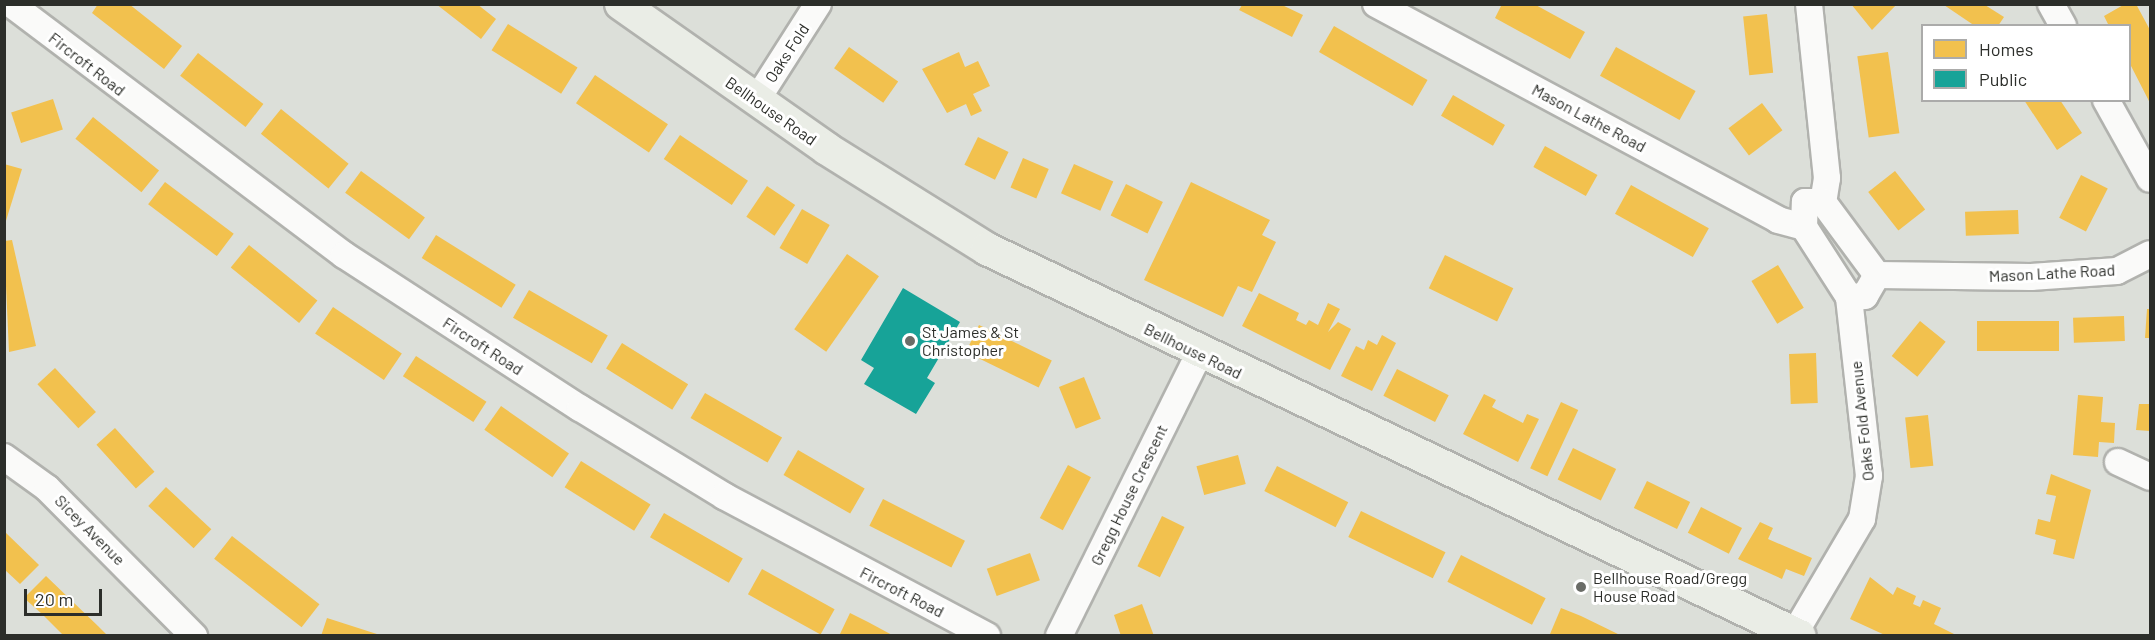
<!DOCTYPE html>
<style>
body{margin:0}
#map{position:relative;width:2155px;height:640px;overflow:hidden;background:#dcdfd9;font-family:Barlow,sans-serif}
div>[style]{position:absolute}
.homes>*{inset:0;background:#f2c14e;transform-origin:0 0}
.public>*{inset:0;background:#17a398}
.roads{filter:drop-shadow(2px 0 #b1b2ae) drop-shadow(-2px 0 #b1b2ae) drop-shadow(0 2px #b1b2ae) drop-shadow(0 -2px #b1b2ae)}
.minor>*{height:26px;margin:-13px;padding:0 13px;transform-origin:13px;border-radius:13px;background:#fafaf9}
.major>*{height:32px;margin:-16px;padding:0 16px;transform-origin:16px;border-radius:16px;background:#eaede6}
.dots>*{width:16px;height:16px;translate:-50% -50%;box-sizing:border-box;border:3px solid #fff;border-radius:50%}
span{translate:-50% -50%;white-space:nowrap;text-align:center;line-height:1.15;-webkit-text-stroke:6px #fff;paint-order:stroke}
.street-label{font-size:16px;color:#2c2e2a}
.poi-label{font-size:16px;color:#2c2e2a}
.left{translate:0 -50%;text-align:left}
.frame{position:absolute;inset:0;border:6px solid #2c2e2a;pointer-events:none}
.legend{position:absolute;left:1921px;top:24px;width:210px;height:78px;box-sizing:border-box;background:#fff;border:2px solid #ababaa;margin:0;padding:8px 10px;list-style:none;font-size:18px;color:#2c2e2a}
.legend li{display:flex;align-items:center;gap:12px;height:30px}
.legend b{width:30px;border:2px solid #ababaa}
.scale{position:absolute;left:24px;top:589px;width:78px;height:27px;box-sizing:border-box;border:3px solid #2c2e2a;border-top:0;padding-left:8px;font-size:18px;line-height:21px;white-space:nowrap;color:#2c2e2a;-webkit-text-stroke:4px #fff;paint-order:stroke}
</style>
<div id="map">
<div class="homes">
<div style="clip-path:polygon(98px 4px,129px 4px,182px 46px,164px 69px,92px 13px)"></div>
<div style="clip-path:polygon(436px 4px,477px 4px,496px 19px,481px 39px)"></div>
<div style="clip-path:polygon(1502px 4px,1534px 4px,1585px 32px,1570px 59px,1495px 18px)"></div>
<div style="clip-path:polygon(1851px 4px,1897px 4px,1872px 30px)"></div>
<div style="clip-path:polygon(2125px 4px,2136px 4px,2150px 30px,2150px 103px,2130px 64px,2130px 26px,2109px 26px,2104px 16px)"></div>
<div style="clip-path:polygon(1242px 5px,1282px 5px,1303px 15px,1292px 37px,1239px 10px)"></div>
<div style="clip-path:polygon(1944px 5px,1985px 5px,2004px 17px,1998px 26px,1975px 26px)"></div>
<div style="left:1767px;top:14px;width:59px;height:24px;rotate:84deg"></div>
<div style="left:508px;top:24px;width:82px;height:31px;rotate:32deg"></div>
<div style="left:1334px;top:26px;width:108px;height:30px;rotate:30deg"></div>
<div style="left:849px;top:47px;width:60px;height:26px;rotate:35deg"></div>
<div style="left:1616px;top:47px;width:91px;height:33px;rotate:29deg"></div>
<div style="clip-path:polygon(959px 52px,965px 67px,978px 61px,990px 86px,973px 94px,982px 111px,971px 116px,966px 104px,947px 113px,922px 69px)"></div>
<div style="left:1888px;top:52px;width:82px;height:31px;rotate:82deg"></div>
<div style="left:198px;top:53px;width:83px;height:29px;rotate:38deg"></div>
<div style="left:595px;top:75px;width:88px;height:34px;rotate:34deg"></div>
<div style="left:1453px;top:95px;width:60px;height:24px;rotate:30deg"></div>
<div style="left:53px;top:99px;width:32px;height:44px;rotate:72deg"></div>
<div style="clip-path:polygon(2024px 100px,2060px 100px,2082px 133px,2057px 150px)"></div>
<div style="left:1762px;top:103px;width:34px;height:42px;rotate:53deg"></div>
<div style="left:281px;top:109px;width:87px;height:32px;rotate:39deg"></div>
<div style="left:93px;top:117px;width:85px;height:28px;rotate:39deg"></div>
<div style="left:680px;top:135px;width:82px;height:29px;rotate:34deg"></div>
<div style="left:978px;top:137px;width:34px;height:31px;rotate:26deg"></div>
<div style="left:1545px;top:146px;width:60px;height:24px;rotate:29deg"></div>
<div style="left:1023px;top:158px;width:28px;height:32px;rotate:23deg"></div>
<div style="clip-path:polygon(4px 164px,22px 169px,5px 224px,4px 224px)"></div>
<div style="left:1074px;top:164px;width:43px;height:32px;rotate:24deg"></div>
<div style="left:361px;top:171px;width:79px;height:27px;rotate:36deg"></div>
<div style="left:1895px;top:171px;width:49px;height:34px;rotate:52deg"></div>
<div style="left:2081px;top:175px;width:30px;height:48px;rotate:27deg"></div>
<div style="left:165px;top:182px;width:86px;height:28px;rotate:37deg"></div>
<div style="clip-path:polygon(1191px 182px,1270px 220px,1262px 235px,1276px 242px,1252px 292px,1238px 286px,1223px 317px,1144px 280px)"></div>
<div style="left:1126px;top:184px;width:41px;height:35px;rotate:26deg"></div>
<div style="left:1631px;top:185px;width:89px;height:33px;rotate:29deg"></div>
<div style="left:767px;top:186px;width:34px;height:37px;rotate:34deg"></div>
<div style="left:802px;top:209px;width:32px;height:45px;rotate:30deg"></div>
<div style="left:2018px;top:210px;width:24px;height:53px;rotate:88deg"></div>
<div style="left:436px;top:235px;width:94px;height:27px;rotate:32deg"></div>
<div style="clip-path:polygon(12px 240px,36px 346px,9px 352px,4px 241px)"></div>
<div style="left:249px;top:245px;width:88px;height:29px;rotate:39deg"></div>
<div style="left:847px;top:254px;width:39px;height:92px;rotate:35deg"></div>
<div style="left:1445px;top:255px;width:76px;height:37px;rotate:26deg"></div>
<div style="left:1778px;top:265px;width:50px;height:31px;rotate:59deg"></div>
<div style="left:529px;top:290px;width:91px;height:32px;rotate:30deg"></div>
<div style="clip-path:polygon(1259px 293px,1299px 313px,1296px 320px,1306px 325px,1309px 320px,1318px 325px,1328px 303px,1340px 309px,1328px 332px,1338px 322px,1351px 329px,1330px 370px,1242px 326px)"></div>
<div style="left:333px;top:307px;width:83px;height:32px;rotate:34deg"></div>
<div style="clip-path:polygon(2147px 309px,2150px 309px,2150px 338px,2145px 338px)"></div>
<div style="left:2124px;top:316px;width:25px;height:51px;rotate:88deg"></div>
<div style="left:1920px;top:321px;width:33px;height:45px;rotate:39deg"></div>
<div style="left:2059px;top:321px;width:30px;height:82px;rotate:90deg"></div>
<div style="left:979px;top:325px;width:81px;height:30px;rotate:26deg"></div>
<div style="clip-path:polygon(1382px 335px,1396px 343px,1372px 391px,1341px 376px,1356px 346px,1364px 350px,1368px 340px,1377px 345px)"></div>
<div style="left:622px;top:343px;width:78px;height:30px;rotate:32deg"></div>
<div style="left:1816px;top:353px;width:50px;height:27px;rotate:88deg"></div>
<div style="left:416px;top:356px;width:84px;height:24px;rotate:33deg"></div>
<div style="left:55px;top:368px;width:60px;height:24px;rotate:47deg"></div>
<div style="left:1397px;top:369px;width:58px;height:30px;rotate:27deg"></div>
<div style="left:1084px;top:377px;width:45px;height:27px;rotate:68deg"></div>
<div style="left:705px;top:393px;width:89px;height:29px;rotate:30deg"></div>
<div style="clip-path:polygon(1484px 394px,1496px 400px,1492px 407px,1523px 423px,1527px 414px,1539px 419px,1518px 462px,1463px 434px)"></div>
<div style="clip-path:polygon(2078px 395px,2103px 397px,2101px 422px,2115px 423px,2114px 443px,2099px 442px,2098px 457px,2073px 455px)"></div>
<div style="left:1561px;top:402px;width:19px;height:73px;rotate:25deg"></div>
<div style="clip-path:polygon(2139px 404px,2150px 404px,2150px 431px,2136px 430px)"></div>
<div style="left:501px;top:406px;width:83px;height:29px;rotate:35deg"></div>
<div style="left:1928px;top:415px;width:51px;height:23px;rotate:84deg"></div>
<div style="left:115px;top:428px;width:59px;height:25px;rotate:48deg"></div>
<div style="left:1573px;top:448px;width:48px;height:35px;rotate:26deg"></div>
<div style="left:798px;top:450px;width:77px;height:29px;rotate:30deg"></div>
<div style="left:1238px;top:455px;width:30px;height:43px;rotate:75deg"></div>
<div style="left:581px;top:461px;width:82px;height:31px;rotate:32deg"></div>
<div style="left:1068px;top:465px;width:26px;height:60px;rotate:28deg"></div>
<div style="left:1277px;top:466px;width:80px;height:28px;rotate:27deg"></div>
<div style="clip-path:polygon(2051px 474px,2091px 490px,2074px 559px,2053px 554px,2056px 540px,2035px 534px,2038px 519px,2050px 522px,2056px 496px,2046px 494px)"></div>
<div style="left:1647px;top:481px;width:48px;height:30px;rotate:26deg"></div>
<div style="left:166px;top:487px;width:62px;height:26px;rotate:43deg"></div>
<div style="left:883px;top:499px;width:92px;height:30px;rotate:27deg"></div>
<div style="left:1701px;top:507px;width:46px;height:29px;rotate:27deg"></div>
<div style="left:1361px;top:511px;width:94px;height:29px;rotate:26deg"></div>
<div style="left:664px;top:513px;width:91px;height:28px;rotate:30deg"></div>
<div style="left:1162px;top:516px;width:25px;height:56px;rotate:26deg"></div>
<div style="clip-path:polygon(1760px 522px,1773px 528px,1768px 539px,1812px 558px,1804px 576px,1786px 569px,1782px 579px,1738px 559px)"></div>
<div style="clip-path:polygon(4px 531px,39px 565px,20px 584px,4px 569px)"></div>
<div style="left:232px;top:536px;width:111px;height:29px;rotate:38deg"></div>
<div style="left:1030px;top:553px;width:29px;height:46px;rotate:70deg"></div>
<div style="left:1461px;top:555px;width:95px;height:30px;rotate:27deg"></div>
<div style="left:762px;top:569px;width:83px;height:29px;rotate:29deg"></div>
<div style="clip-path:polygon(46px 576px,98px 626px,108px 636px,64px 636px,42px 614px,24px 598px)"></div>
<div style="clip-path:polygon(1870px 577px,1893px 595px,1897px 587px,1916px 596px,1913px 604px,1920px 607px,1923px 600px,1941px 608px,1934px 624px,1958px 636px,1887px 636px,1850px 619px)"></div>
<div style="clip-path:polygon(1142px 604px,1154px 636px,1121px 636px,1114px 615px)"></div>
<div style="clip-path:polygon(1561px 608px,1581px 616px,1622px 636px,1550px 634px)"></div>
<div style="clip-path:polygon(850px 613px,868px 622px,894px 636px,839px 636px)"></div>
<div style="clip-path:polygon(327px 618px,380px 635px,380px 636px,321px 636px)"></div>
</div>
<div class="public">
<div style="clip-path:polygon(903px 288px,960px 322px,927px 378px,935px 383px,916px 414px,864px 384px,874px 368px,861px 360px)"></div>
</div>
<div class="roads">
<div class="minor">
<div style="left:11px;top:4px;width:417px;rotate:37deg"></div>
<div style="left:344px;top:255px;width:281px;rotate:33deg"></div>
<div style="left:580px;top:408px;width:169px;rotate:31.4deg"></div>
<div style="left:724px;top:496px;width:298px;rotate:28deg"></div>
<div style="left:1376px;top:4px;width:456px;rotate:28.2deg"></div>
<div style="left:1778px;top:220px;width:27px;rotate:15deg"></div>
<div style="left:1809px;top:4px;width:175px;rotate:84.1deg"></div>
<div style="left:1827px;top:178px;width:24px;rotate:99deg"></div>
<div style="left:2051px;top:4px;width:25px;rotate:61deg"></div>
<div style="left:2106px;top:100px;width:90px;rotate:60.9deg"></div>
<div style="left:756px;top:101px;width:115px;rotate:-57.4deg"></div>
<div style="left:1877px;top:275px;width:154px;rotate:0.7deg"></div>
<div style="left:2031px;top:277px;width:86px;rotate:-4deg"></div>
<div style="left:2117px;top:271px;width:37px;rotate:-27deg"></div>
<div style="left:4px;top:457px;width:53px;rotate:35.8deg"></div>
<div style="left:47px;top:488px;width:209px;rotate:45.2deg"></div>
<div style="left:2118px;top:462px;width:35px;rotate:25deg"></div>
<div style="left:1059px;top:636px;width:315px;rotate:-63.6deg"></div>
<div style="left:1793px;top:636px;width:136px;rotate:-59.5deg"></div>
<div style="left:1862px;top:519px;width:44px;rotate:-80.8deg"></div>
<div style="left:1869px;top:476px;width:180px;rotate:-96.4deg"></div>
<div style="left:1849px;top:297px;width:83px;rotate:-122.7deg"></div>
<div style="left:1804px;top:227px;width:25px;rotate:-88deg"></div>
<div style="left:1805px;top:202px;width:18px"></div>
<div style="left:1823px;top:202px;width:91px;rotate:53.5deg"></div>
<div style="left:1877px;top:275px;width:24px;rotate:120deg"></div>
<div style="left:1865px;top:296px;width:16px;rotate:176deg"></div>
</div>
<div class="major">
<div style="left:621px;top:4px;width:252px;rotate:35.1deg"></div>
<div style="left:827px;top:149px;width:189px;rotate:32deg"></div>
<div style="left:987px;top:249px;width:900px;rotate:25.46deg"></div>
</div>
</div>
<div class="dots">
<div style="left:910px;top:341px;background:#6a6c67"></div>
<div style="left:1581px;top:587px;background:#6a6c67"></div>
</div>
<div class="street-label">
<span style="left:787px;top:53px;rotate:-57deg">Oaks Fold</span>
<span style="left:87px;top:64px;rotate:38deg">Fircroft Road</span>
<span style="left:771px;top:111px;rotate:35deg">Bellhouse Road</span>
<span style="left:1589px;top:118px;rotate:28deg">Mason Lathe Road</span>
<span style="left:2052px;top:273px;rotate:-3deg">Mason Lathe Road</span>
<span style="left:483px;top:346px;rotate:33deg">Fircroft Road</span>
<span style="left:1193px;top:351px;rotate:26deg">Bellhouse Road</span>
<span style="left:1862px;top:421px;rotate:-96deg">Oaks Fold Avenue</span>
<span style="left:1129px;top:495px;rotate:-64deg">Gregg House Crescent</span>
<span style="left:90px;top:530px;rotate:45deg">Sicey Avenue</span>
<span style="left:902px;top:592px;rotate:27deg">Fircroft Road</span>
</div>
<div class="poi-label">
<span class="left" style="left:922px;top:341px">St James &amp; St<br>Christopher</span>
<span class="left" style="left:1593px;top:587px">Bellhouse Road/Gregg<br>House Road</span>
</div>
<div class="frame"></div>
<ul class="legend">
<li><b style="height:16px;background:#f2c14e"></b>Homes</li>
<li><b style="height:16px;background:#17a398"></b>Public</li>
</ul>
<div class="scale">20 m</div>
</div>
